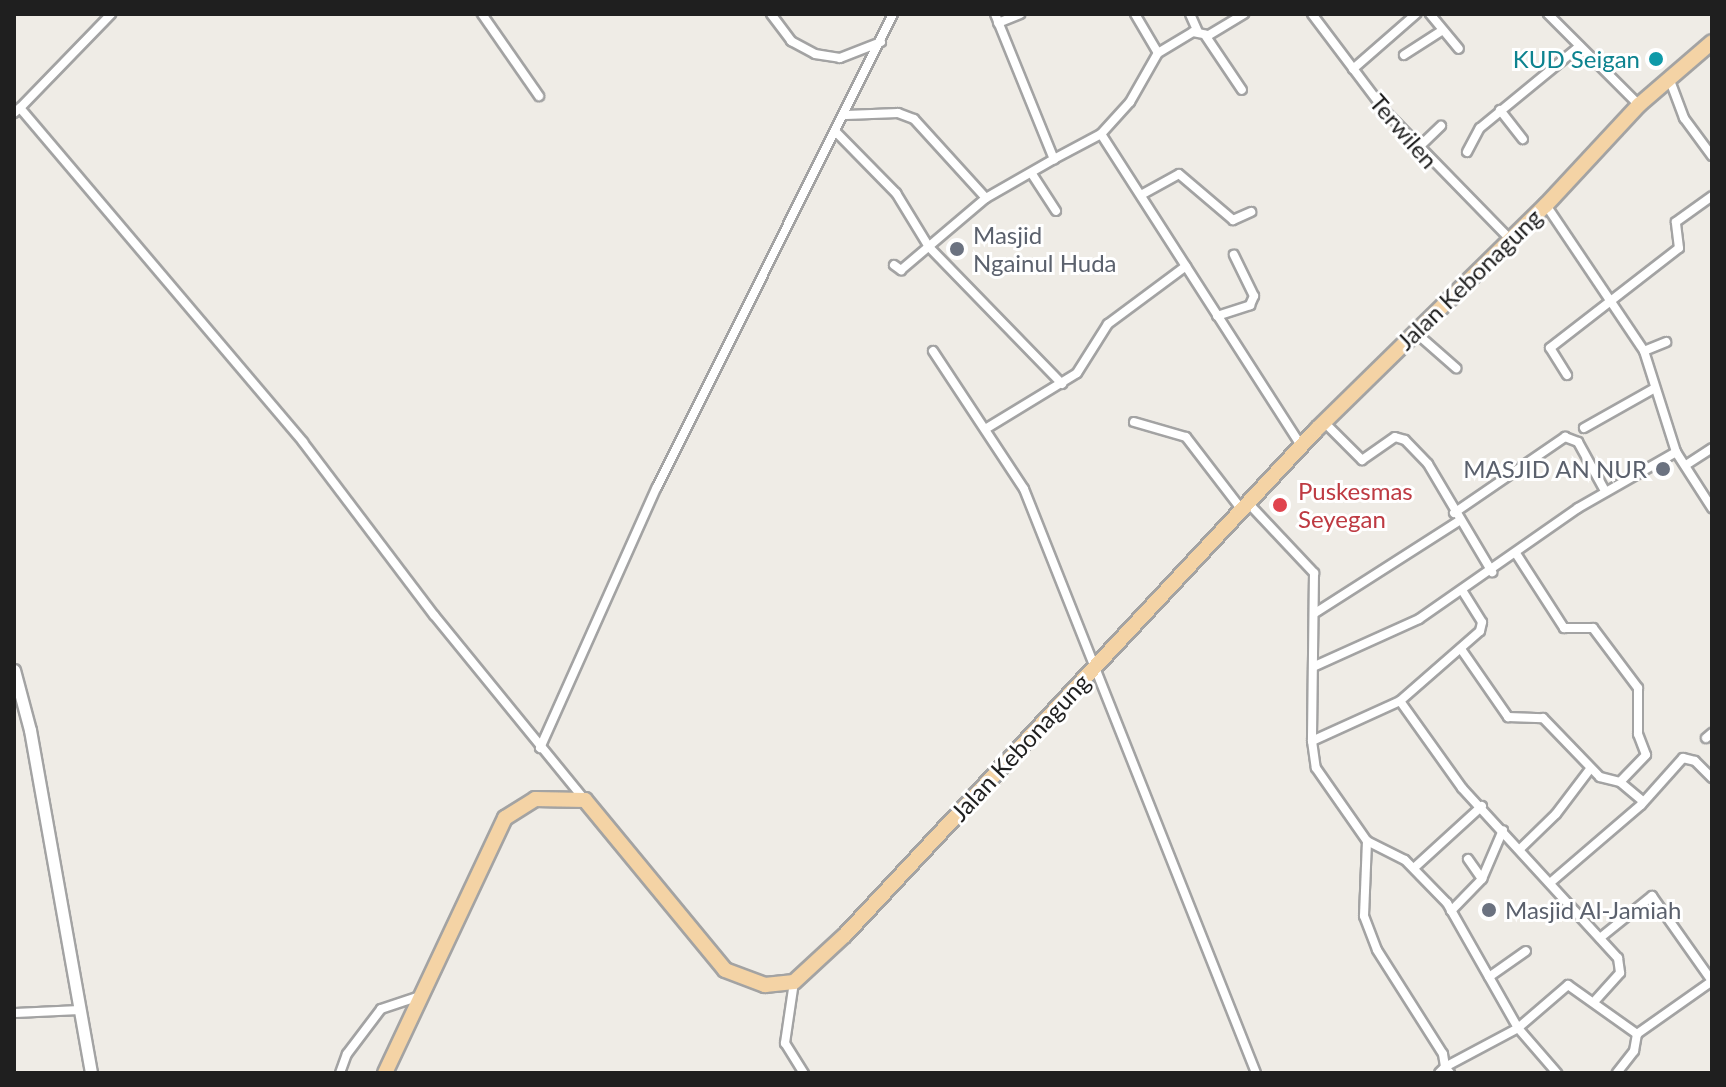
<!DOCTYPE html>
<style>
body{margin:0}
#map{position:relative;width:1726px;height:1087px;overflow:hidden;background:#efece6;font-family:Lato,sans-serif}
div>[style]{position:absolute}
.roads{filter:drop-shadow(2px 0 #a3a3a3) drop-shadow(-2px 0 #a3a3a3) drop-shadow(0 2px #a3a3a3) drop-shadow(0 -2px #a3a3a3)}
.minor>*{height:8px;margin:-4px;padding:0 4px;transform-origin:4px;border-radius:4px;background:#fff}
.tertiary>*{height:11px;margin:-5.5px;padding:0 5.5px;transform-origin:5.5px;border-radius:5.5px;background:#fff}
.primary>*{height:14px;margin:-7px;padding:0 7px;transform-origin:7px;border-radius:7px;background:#f4d3a5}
.dots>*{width:22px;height:22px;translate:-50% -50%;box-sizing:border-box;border:4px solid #fff;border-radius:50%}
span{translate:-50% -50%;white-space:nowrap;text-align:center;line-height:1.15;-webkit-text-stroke:6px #fff;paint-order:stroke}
.culture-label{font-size:24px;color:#0d838f}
.right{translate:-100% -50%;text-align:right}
.street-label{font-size:24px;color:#1f1f1f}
.worship-label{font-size:24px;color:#5b616d}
.left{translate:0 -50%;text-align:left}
.health-label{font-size:24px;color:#be3a42}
.frame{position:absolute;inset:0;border:16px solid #1f1f1f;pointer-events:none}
</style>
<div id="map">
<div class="roads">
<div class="minor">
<div style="left:482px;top:14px;width:100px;rotate:55.2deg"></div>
<div style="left:771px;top:14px;width:34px;rotate:53deg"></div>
<div style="left:791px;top:41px;width:27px;rotate:28deg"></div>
<div style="left:815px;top:54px;width:25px;rotate:9deg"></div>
<div style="left:840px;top:58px;width:44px;rotate:-21.3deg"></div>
<div style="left:995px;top:14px;width:157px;rotate:67.9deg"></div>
<div style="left:1054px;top:159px;width:53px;rotate:-28deg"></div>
<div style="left:1101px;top:134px;width:371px;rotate:57.3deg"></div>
<div style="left:1135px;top:14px;width:45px;rotate:59.5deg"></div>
<div style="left:1190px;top:14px;width:20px;rotate:66deg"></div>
<div style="left:1312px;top:14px;width:121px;rotate:53deg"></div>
<div style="left:1385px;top:111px;width:176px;rotate:45.7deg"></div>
<div style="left:1430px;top:14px;width:45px;rotate:50.4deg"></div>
<div style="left:1548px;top:14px;width:129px;rotate:45deg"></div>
<div style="left:998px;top:23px;width:24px;rotate:-22deg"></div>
<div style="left:1205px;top:35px;width:66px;rotate:56.1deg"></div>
<div style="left:1404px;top:55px;width:46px;rotate:-32.7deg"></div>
<div style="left:1353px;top:69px;width:84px;rotate:-41.1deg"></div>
<div style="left:1669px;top:78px;width:43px;rotate:69.4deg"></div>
<div style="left:1684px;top:118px;width:47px;rotate:53.6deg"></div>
<div style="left:20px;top:108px;width:131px;rotate:-45.9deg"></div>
<div style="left:1500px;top:110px;width:37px;rotate:52deg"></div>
<div style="left:14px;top:113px;width:8px;rotate:-40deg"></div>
<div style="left:20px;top:108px;width:438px;rotate:49.7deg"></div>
<div style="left:303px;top:442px;width:217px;rotate:52.9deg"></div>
<div style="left:434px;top:615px;width:239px;rotate:50.8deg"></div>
<div style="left:846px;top:115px;width:52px;rotate:-2.2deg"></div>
<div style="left:898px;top:113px;width:17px;rotate:21deg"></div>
<div style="left:914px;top:119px;width:107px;rotate:47.7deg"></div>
<div style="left:986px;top:198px;width:78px;rotate:-29.8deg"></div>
<div style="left:836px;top:132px;width:86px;rotate:45.5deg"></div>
<div style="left:896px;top:193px;width:63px;rotate:58.6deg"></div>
<div style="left:929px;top:247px;width:191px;rotate:45.8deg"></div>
<div style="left:1101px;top:134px;width:43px;rotate:-47.8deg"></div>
<div style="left:1130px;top:102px;width:56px;rotate:-60.3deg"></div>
<div style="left:1158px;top:53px;width:41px;rotate:-31deg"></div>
<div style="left:1193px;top:32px;width:16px;rotate:11deg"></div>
<div style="left:1209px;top:35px;width:41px;rotate:-31deg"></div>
<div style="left:1418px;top:148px;width:32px;rotate:-44deg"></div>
<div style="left:1467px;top:152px;width:27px;rotate:-62deg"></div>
<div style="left:1480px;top:128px;width:129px;rotate:-39.4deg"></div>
<div style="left:1032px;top:174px;width:44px;rotate:57deg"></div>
<div style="left:1141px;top:195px;width:43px;rotate:-28.9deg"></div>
<div style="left:1179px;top:174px;width:71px;rotate:40.4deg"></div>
<div style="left:1233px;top:220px;width:20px;rotate:-24deg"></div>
<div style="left:1546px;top:205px;width:176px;rotate:56.1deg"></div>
<div style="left:1644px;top:351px;width:106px;rotate:72.4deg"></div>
<div style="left:1676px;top:452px;width:67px;rotate:57.3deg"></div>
<div style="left:894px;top:265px;width:9px;rotate:36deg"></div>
<div style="left:901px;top:270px;width:111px;rotate:-40.3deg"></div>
<div style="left:1217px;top:316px;width:35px;rotate:-18deg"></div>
<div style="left:1250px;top:305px;width:10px;rotate:-66deg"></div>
<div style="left:1254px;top:296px;width:46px;rotate:-116deg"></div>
<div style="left:1415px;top:332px;width:55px;rotate:41.3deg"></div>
<div style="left:933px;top:351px;width:165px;rotate:56.6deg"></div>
<div style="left:1024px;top:489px;width:628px;rotate:68.33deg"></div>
<div style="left:1644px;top:351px;width:24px;rotate:-22deg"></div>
<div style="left:1567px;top:375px;width:32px;rotate:-122deg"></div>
<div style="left:1550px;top:348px;width:163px;rotate:-37.8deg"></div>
<div style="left:1679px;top:248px;width:26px;rotate:-97deg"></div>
<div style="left:1676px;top:222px;width:44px;rotate:-35.8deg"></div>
<div style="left:1134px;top:422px;width:54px;rotate:16.1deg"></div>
<div style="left:1186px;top:437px;width:92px;rotate:52.5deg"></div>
<div style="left:1324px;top:422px;width:54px;rotate:45deg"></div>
<div style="left:1362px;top:460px;width:40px;rotate:-34.9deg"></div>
<div style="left:1395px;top:437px;width:10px;rotate:17deg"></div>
<div style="left:1405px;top:440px;width:33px;rotate:46deg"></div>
<div style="left:1428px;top:464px;width:126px;rotate:59.3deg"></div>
<div style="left:987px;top:428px;width:105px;rotate:-31.4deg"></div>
<div style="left:1077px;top:373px;width:58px;rotate:-57.7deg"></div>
<div style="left:1108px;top:324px;width:97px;rotate:-36.6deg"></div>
<div style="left:1584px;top:428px;width:81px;rotate:-29.4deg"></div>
<div style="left:1686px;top:465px;width:31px;rotate:-33deg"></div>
<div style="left:1249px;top:504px;width:95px;rotate:46.7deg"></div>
<div style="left:1314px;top:573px;width:168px;rotate:90.7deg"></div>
<div style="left:1312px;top:741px;width:27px;rotate:82deg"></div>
<div style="left:1316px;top:768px;width:89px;rotate:55.1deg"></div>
<div style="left:1367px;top:841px;width:75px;rotate:92.3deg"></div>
<div style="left:1364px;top:916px;width:36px;rotate:69deg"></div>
<div style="left:1377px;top:950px;width:123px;rotate:57.6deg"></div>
<div style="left:1443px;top:1054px;width:13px;rotate:81deg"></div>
<div style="left:1445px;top:1067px;width:8px;rotate:135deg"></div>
<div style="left:1454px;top:513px;width:135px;rotate:-34.4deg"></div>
<div style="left:1565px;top:437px;width:14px;rotate:21deg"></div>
<div style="left:1578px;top:442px;width:56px;rotate:61.1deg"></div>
<div style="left:1517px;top:555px;width:87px;rotate:57.2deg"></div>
<div style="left:1564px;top:628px;width:29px"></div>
<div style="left:1593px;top:628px;width:75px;rotate:53.1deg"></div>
<div style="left:1638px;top:688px;width:46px;rotate:90deg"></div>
<div style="left:1638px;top:734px;width:22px;rotate:69deg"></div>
<div style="left:1646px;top:755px;width:37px;rotate:134deg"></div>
<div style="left:1315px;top:613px;width:171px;rotate:-32.6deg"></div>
<div style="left:1461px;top:649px;width:83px;rotate:55.3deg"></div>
<div style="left:1508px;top:717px;width:35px;rotate:2deg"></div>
<div style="left:1543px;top:718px;width:82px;rotate:46deg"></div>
<div style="left:1600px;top:777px;width:21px;rotate:14deg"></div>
<div style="left:1620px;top:782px;width:30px;rotate:40deg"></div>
<div style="left:1315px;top:666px;width:114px;rotate:-24.3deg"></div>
<div style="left:1419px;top:619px;width:194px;rotate:-34.9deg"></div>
<div style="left:1578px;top:508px;width:113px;rotate:-29.7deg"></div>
<div style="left:1400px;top:701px;width:107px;rotate:54.5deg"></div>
<div style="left:1462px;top:788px;width:231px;rotate:47.5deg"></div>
<div style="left:1618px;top:958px;width:15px;rotate:82deg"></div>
<div style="left:1620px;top:973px;width:36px;rotate:132deg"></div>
<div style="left:1706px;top:738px;width:8px;rotate:-40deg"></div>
<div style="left:1312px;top:741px;width:97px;rotate:-24.4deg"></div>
<div style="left:1400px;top:701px;width:106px;rotate:-41.2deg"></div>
<div style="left:1480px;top:631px;width:9px;rotate:-77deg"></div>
<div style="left:1482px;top:622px;width:38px;rotate:-122deg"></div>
<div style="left:540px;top:748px;width:286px;rotate:-65.9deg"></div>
<div style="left:657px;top:487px;width:529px;rotate:-63.48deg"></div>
<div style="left:1367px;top:841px;width:42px;rotate:26.6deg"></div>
<div style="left:1405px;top:860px;width:60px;rotate:45.7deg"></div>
<div style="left:1447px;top:903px;width:144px;rotate:60.4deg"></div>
<div style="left:1518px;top:1028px;width:60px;rotate:49.1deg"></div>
<div style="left:1520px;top:849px;width:50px;rotate:-44.2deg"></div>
<div style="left:1556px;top:814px;width:56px;rotate:-52.9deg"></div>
<div style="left:1468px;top:859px;width:24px;rotate:55deg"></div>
<div style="left:1414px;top:868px;width:92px;rotate:-42.4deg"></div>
<div style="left:1550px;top:883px;width:120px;rotate:-40.6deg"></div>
<div style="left:1641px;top:805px;width:63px;rotate:-48.2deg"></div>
<div style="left:1683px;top:758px;width:12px;rotate:14deg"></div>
<div style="left:1695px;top:761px;width:24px;rotate:45deg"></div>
<div style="left:1451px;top:911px;width:45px;rotate:-45.9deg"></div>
<div style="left:1482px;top:879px;width:53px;rotate:-66.8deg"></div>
<div style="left:1600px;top:938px;width:67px;rotate:-38.9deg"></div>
<div style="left:1652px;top:896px;width:104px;rotate:54.8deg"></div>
<div style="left:1489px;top:977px;width:45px;rotate:-35.1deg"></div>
<div style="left:794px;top:982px;width:62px;rotate:98.4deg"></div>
<div style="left:785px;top:1043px;width:36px;rotate:58deg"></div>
<div style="left:14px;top:1013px;width:67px;rotate:-2.6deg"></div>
<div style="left:1637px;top:1034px;width:92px;rotate:-35.2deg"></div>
<div style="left:340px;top:1073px;width:20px;rotate:-70deg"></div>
<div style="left:347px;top:1054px;width:56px;rotate:-52.9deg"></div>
<div style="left:381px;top:1009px;width:41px;rotate:-18.4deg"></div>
<div style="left:1450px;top:1073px;width:8px;rotate:-130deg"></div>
<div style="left:1445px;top:1067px;width:83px;rotate:-28.1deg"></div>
<div style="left:1518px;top:1028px;width:66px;rotate:-40.7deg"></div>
<div style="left:1568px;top:985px;width:85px;rotate:35.4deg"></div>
<div style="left:1637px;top:1034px;width:17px;rotate:100deg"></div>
<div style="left:1634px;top:1051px;width:28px;rotate:128deg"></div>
</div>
<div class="tertiary">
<div style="left:14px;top:670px;width:62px;rotate:75.1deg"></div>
<div style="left:30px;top:730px;width:348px;rotate:79.9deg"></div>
</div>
<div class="primary">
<div style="left:385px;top:1073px;width:282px;rotate:-64.8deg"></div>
<div style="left:505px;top:818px;width:36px;rotate:-32deg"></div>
<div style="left:535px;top:799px;width:50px;rotate:1.1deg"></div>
<div style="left:585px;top:800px;width:220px;rotate:50.5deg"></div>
<div style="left:725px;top:970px;width:43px;rotate:20.6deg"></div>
<div style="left:765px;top:985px;width:29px;rotate:-6deg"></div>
<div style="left:794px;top:982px;width:69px;rotate:-42.7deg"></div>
<div style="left:845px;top:935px;width:692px;rotate:-46.99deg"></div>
<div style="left:1317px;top:429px;width:320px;rotate:-44.4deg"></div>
<div style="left:1546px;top:205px;width:137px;rotate:-47.1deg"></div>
<div style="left:1639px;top:105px;width:96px;rotate:-40.8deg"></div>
</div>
</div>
<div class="dots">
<div style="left:1656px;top:59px;background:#0f9aa8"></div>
<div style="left:957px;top:249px;background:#6b7280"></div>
<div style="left:1663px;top:469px;background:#6b7280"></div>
<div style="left:1280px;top:505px;background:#e0444e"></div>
<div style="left:1489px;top:910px;background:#6b7280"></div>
</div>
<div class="culture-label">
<span class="right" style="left:1640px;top:59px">KUD Seigan</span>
</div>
<div class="street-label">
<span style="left:1404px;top:131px;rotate:49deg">Terwilen</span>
<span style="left:1469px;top:279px;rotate:-44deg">Jalan Kebonagung</span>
<span style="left:1020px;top:747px;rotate:-47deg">Jalan Kebonagung</span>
</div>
<div class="worship-label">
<span class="left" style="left:973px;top:249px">Masjid<br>Ngainul Huda</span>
<span class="right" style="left:1647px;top:469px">MASJID AN NUR</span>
<span class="left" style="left:1505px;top:910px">Masjid Al-Jamiah</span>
</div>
<div class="health-label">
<span class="left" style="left:1298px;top:505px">Puskesmas<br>Seyegan</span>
</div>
<div class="frame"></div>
</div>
